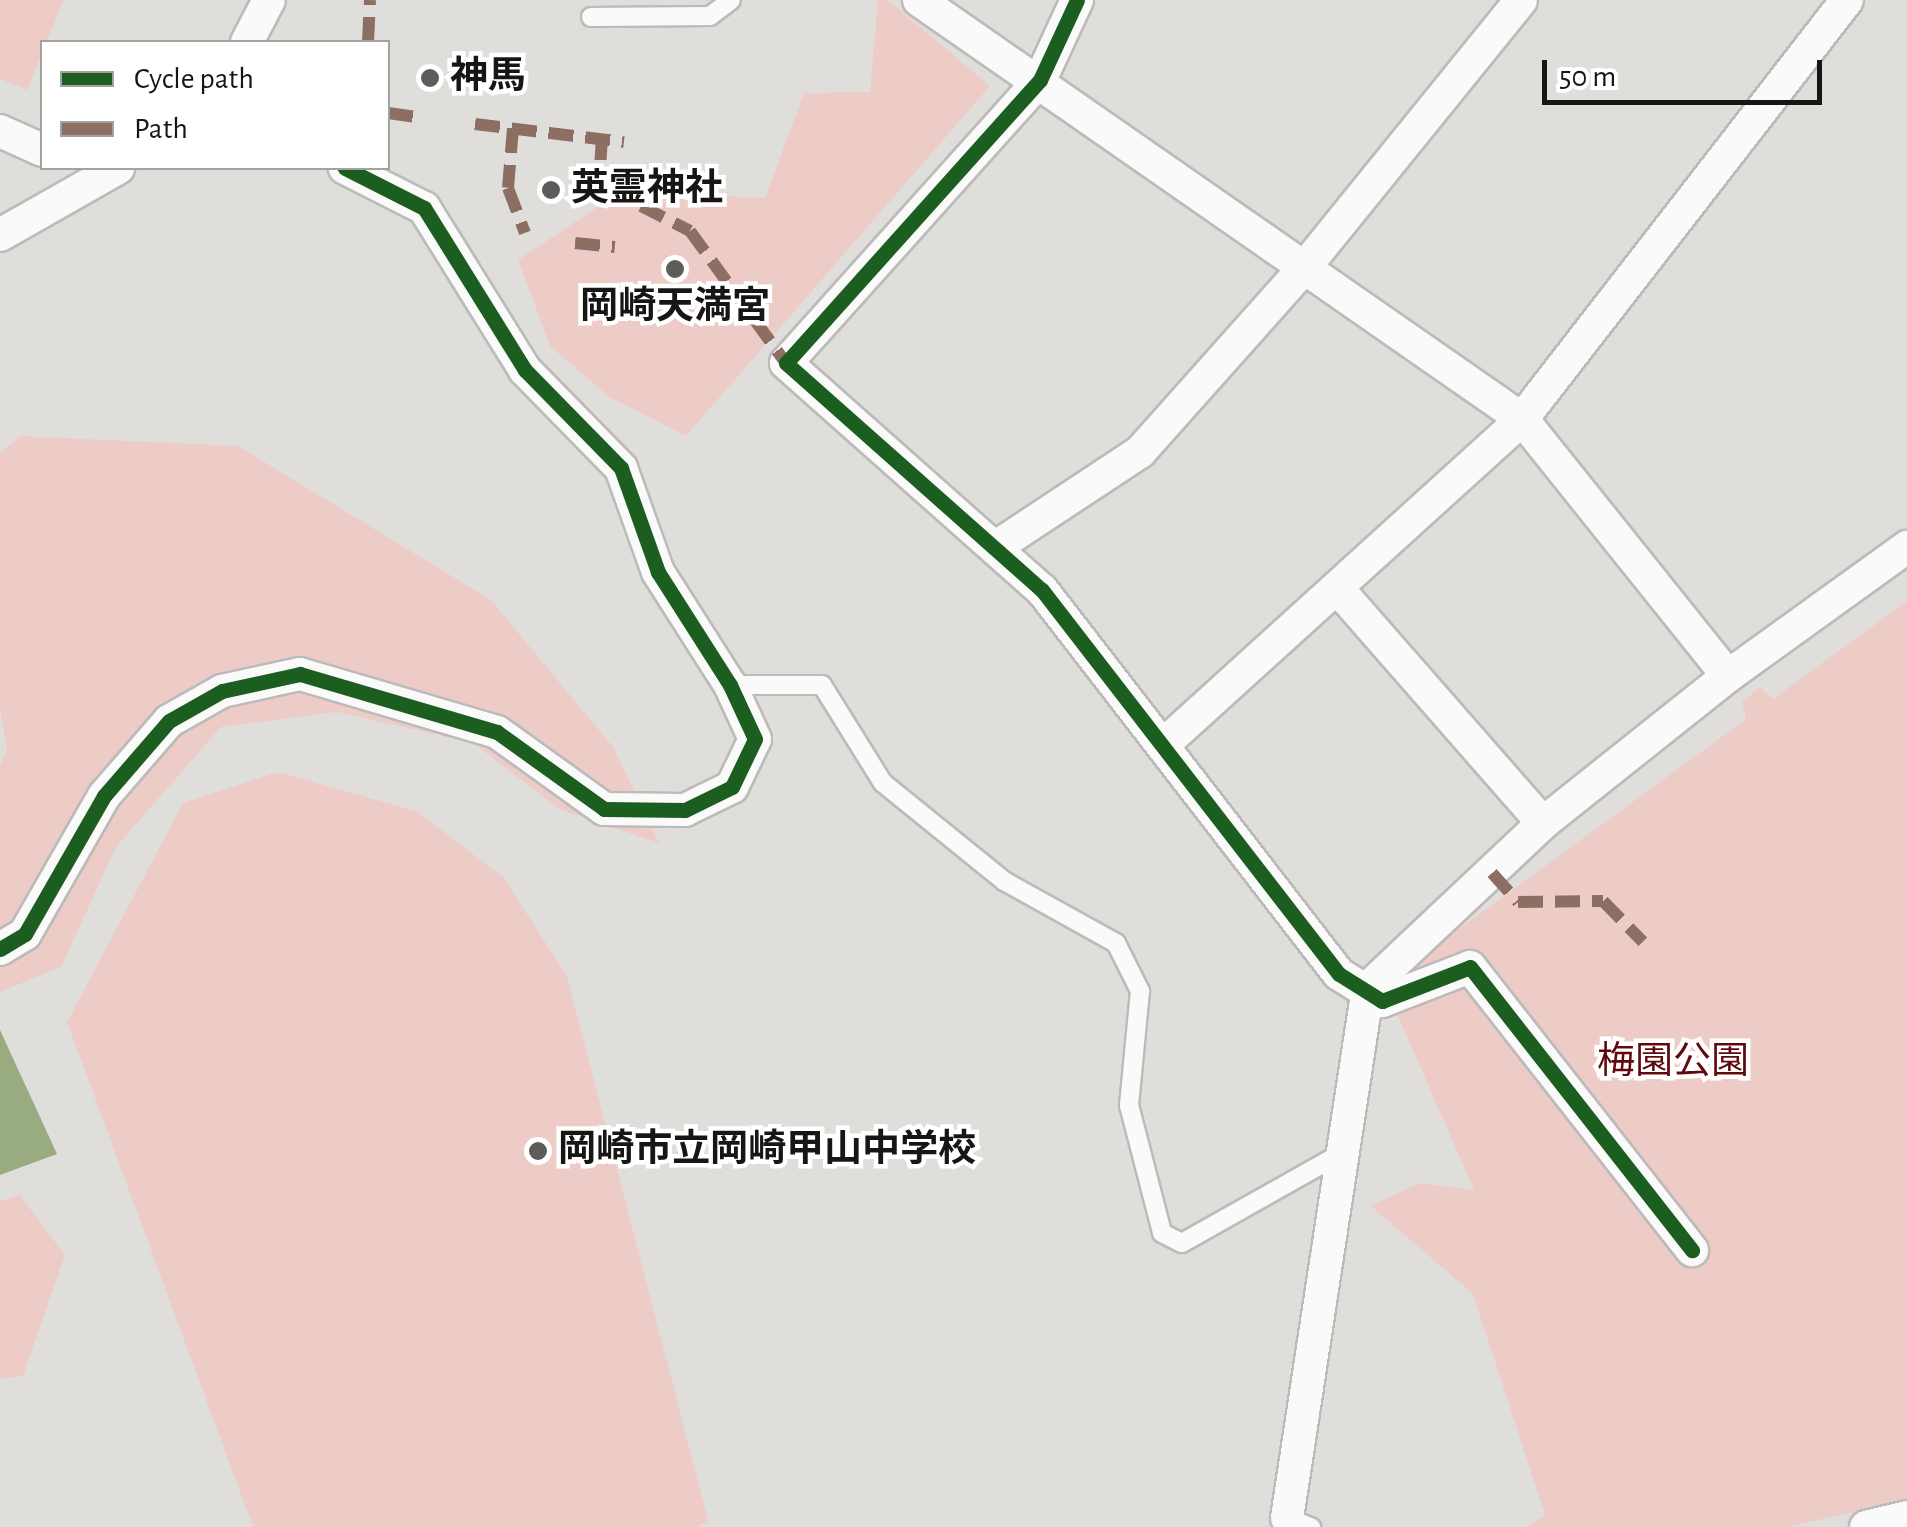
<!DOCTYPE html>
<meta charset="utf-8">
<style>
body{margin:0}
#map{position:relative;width:1907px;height:1527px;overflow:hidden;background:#e0dedb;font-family:"Alegreya Sans","Noto Sans JP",sans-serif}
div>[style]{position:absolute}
.green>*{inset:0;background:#edccc8}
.water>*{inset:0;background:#99ab81}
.roads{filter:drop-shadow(2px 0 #bdbbb9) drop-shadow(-2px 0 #bdbbb9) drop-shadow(0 2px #bdbbb9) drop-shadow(0 -2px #bdbbb9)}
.service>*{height:18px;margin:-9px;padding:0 9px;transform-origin:9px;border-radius:9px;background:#fafafa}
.minor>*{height:32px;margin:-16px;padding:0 16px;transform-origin:16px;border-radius:16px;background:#fafafa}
.quiet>*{height:12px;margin-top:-6px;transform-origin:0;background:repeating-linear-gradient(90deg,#8d6e63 0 25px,transparent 0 37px)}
.cycleway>*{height:15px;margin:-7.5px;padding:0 7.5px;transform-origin:7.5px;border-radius:7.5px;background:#1b5e20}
.dots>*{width:28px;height:28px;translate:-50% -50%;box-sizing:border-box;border:5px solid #fff;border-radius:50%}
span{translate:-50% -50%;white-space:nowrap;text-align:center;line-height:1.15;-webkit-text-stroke:9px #fff;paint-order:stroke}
.poi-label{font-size:38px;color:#181614;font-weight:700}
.left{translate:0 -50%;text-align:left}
.park-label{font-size:38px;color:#60090d}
.legend{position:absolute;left:40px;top:40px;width:350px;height:130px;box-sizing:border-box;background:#fff;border:2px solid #a3a2a1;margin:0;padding:12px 18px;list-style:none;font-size:30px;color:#181614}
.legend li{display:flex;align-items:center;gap:20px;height:50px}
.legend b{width:50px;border:2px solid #a3a2a1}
.scale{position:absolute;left:1542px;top:60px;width:280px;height:45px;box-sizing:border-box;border:5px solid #181614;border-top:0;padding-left:12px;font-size:30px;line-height:35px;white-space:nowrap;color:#181614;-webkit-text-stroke:8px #fff;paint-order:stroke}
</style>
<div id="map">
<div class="green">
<div style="clip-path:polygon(0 0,64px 0,27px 90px,0 79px)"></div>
<div style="clip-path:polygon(878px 0,888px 0,990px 86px,686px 436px,611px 398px,550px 346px,518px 260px,622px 191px,765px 198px,804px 93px,870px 92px)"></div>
<div style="clip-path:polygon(20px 436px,238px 446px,491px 600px,613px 747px,659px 843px,561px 810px,473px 743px,337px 712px,221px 727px,116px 847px,61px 967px,0 992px,0 765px,7px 750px,0 709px,0 453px)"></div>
<div style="clip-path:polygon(1907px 601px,1907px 1500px,1786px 1527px,1527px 1527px,1545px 1515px,1473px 1294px,1371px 1206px,1420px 1183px,1474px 1190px,1384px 984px,1746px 719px,1742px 702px,1760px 687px,1773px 699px)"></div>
<div style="clip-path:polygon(278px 772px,416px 811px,503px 877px,567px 976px,708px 1520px,698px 1527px,253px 1527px,67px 1022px,183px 803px)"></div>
<div style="clip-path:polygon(20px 1195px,65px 1255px,23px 1376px,0 1379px,0 1201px)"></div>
</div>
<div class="water">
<div style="clip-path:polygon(0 1030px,57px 1154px,0 1175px)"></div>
</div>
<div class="roads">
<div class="service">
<div style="left:591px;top:17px;width:119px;rotate:-0.5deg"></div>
<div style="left:710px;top:16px;width:26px;rotate:-37deg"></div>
<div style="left:730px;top:685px;width:92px"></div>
<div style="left:822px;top:685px;width:115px;rotate:58.1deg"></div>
<div style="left:883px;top:783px;width:156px;rotate:39deg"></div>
<div style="left:1004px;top:881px;width:128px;rotate:29deg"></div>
<div style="left:1116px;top:943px;width:54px;rotate:63.4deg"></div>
<div style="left:1140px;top:991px;width:115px;rotate:95.5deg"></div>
<div style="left:1129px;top:1105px;width:132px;rotate:75.5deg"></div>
<div style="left:1162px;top:1233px;width:22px;rotate:27deg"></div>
<div style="left:1182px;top:1243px;width:184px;rotate:-29.4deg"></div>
<div style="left:1287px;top:1518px;width:26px;rotate:21deg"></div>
</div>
<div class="minor">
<div style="left:919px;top:0;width:734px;rotate:34.79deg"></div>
<div style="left:1522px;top:419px;width:329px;rotate:51.3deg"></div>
<div style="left:1077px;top:0;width:88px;rotate:114.8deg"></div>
<div style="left:1040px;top:80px;width:380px;rotate:131.9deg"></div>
<div style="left:786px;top:363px;width:342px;rotate:41.6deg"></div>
<div style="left:1042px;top:590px;width:485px;rotate:52.3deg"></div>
<div style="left:1339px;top:974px;width:51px;rotate:32.1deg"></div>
<div style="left:1382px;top:1001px;width:94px;rotate:-21.1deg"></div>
<div style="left:1470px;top:967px;width:360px;rotate:51.9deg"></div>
<div style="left:247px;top:42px;width:47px;rotate:-62.4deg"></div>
<div style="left:0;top:131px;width:46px;rotate:24.3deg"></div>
<div style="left:0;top:235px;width:136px;rotate:-29.6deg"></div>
<div style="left:999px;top:545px;width:169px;rotate:-33.4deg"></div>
<div style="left:1140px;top:452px;width:248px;rotate:-48.3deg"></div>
<div style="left:1305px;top:267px;width:343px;rotate:-51deg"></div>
<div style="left:1338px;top:589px;width:311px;rotate:48.8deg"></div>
<div style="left:1163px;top:745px;width:485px;rotate:-42.2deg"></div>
<div style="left:1522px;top:419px;width:530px;rotate:-52.2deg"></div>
<div style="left:0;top:949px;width:29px;rotate:-31deg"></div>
<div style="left:25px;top:934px;width:159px;rotate:-60.2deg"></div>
<div style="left:104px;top:796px;width:99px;rotate:-49.1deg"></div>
<div style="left:169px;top:721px;width:61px;rotate:-29.5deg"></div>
<div style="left:222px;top:691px;width:80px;rotate:-12.3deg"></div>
<div style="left:300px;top:674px;width:205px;rotate:16.4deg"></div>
<div style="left:497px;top:732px;width:132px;rotate:35.7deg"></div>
<div style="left:604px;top:809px;width:81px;rotate:0.7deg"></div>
<div style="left:685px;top:810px;width:52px;rotate:-26.1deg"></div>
<div style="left:732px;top:787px;width:53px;rotate:-64.4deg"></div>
<div style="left:755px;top:739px;width:60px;rotate:-114.8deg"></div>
<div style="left:730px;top:685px;width:134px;rotate:-122.5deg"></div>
<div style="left:658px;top:572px;width:110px;rotate:-109.6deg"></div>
<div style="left:621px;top:468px;width:137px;rotate:-134.4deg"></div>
<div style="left:525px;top:370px;width:191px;rotate:-121.9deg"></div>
<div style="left:424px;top:208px;width:89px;rotate:-153.1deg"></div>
<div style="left:1287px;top:1518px;width:536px;rotate:-81.31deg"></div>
<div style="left:1368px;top:988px;width:241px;rotate:-43.3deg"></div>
<div style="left:1543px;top:823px;width:236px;rotate:-38.5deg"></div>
<div style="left:1728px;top:676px;width:221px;rotate:-35.8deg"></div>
<div style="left:1866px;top:1527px;width:42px;rotate:-13.7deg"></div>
</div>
</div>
<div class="quiet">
<div style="left:368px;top:42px;width:42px;rotate:-87.3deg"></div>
<div style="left:388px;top:113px;width:34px;rotate:8deg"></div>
<div style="left:475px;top:124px;width:150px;rotate:6.9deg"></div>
<div style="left:513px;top:128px;width:60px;rotate:94.8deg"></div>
<div style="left:508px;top:188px;width:48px;rotate:69.3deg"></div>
<div style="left:598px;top:197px;width:58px;rotate:-86.1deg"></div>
<div style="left:641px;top:206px;width:55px;rotate:27deg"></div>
<div style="left:690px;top:231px;width:163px;rotate:54deg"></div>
<div style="left:575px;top:243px;width:40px;rotate:5.7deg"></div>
<div style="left:1492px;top:873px;width:39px;rotate:48deg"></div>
<div style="left:1518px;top:902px;width:85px;rotate:-0.7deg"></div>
<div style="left:1603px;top:901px;width:57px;rotate:45.7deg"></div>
</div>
<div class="cycleway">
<div style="left:1077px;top:0;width:88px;rotate:114.8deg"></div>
<div style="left:1040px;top:80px;width:380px;rotate:131.9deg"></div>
<div style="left:786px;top:363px;width:342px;rotate:41.6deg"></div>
<div style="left:1042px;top:590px;width:485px;rotate:52.3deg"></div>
<div style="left:1339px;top:974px;width:51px;rotate:32.1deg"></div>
<div style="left:1382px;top:1001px;width:94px;rotate:-21.1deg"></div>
<div style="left:1470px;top:967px;width:360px;rotate:51.9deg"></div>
<div style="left:0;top:949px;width:29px;rotate:-31deg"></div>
<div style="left:25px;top:934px;width:159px;rotate:-60.2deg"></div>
<div style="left:104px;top:796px;width:99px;rotate:-49.1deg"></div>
<div style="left:169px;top:721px;width:61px;rotate:-29.5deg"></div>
<div style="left:222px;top:691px;width:80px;rotate:-12.3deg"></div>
<div style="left:300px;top:674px;width:205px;rotate:16.4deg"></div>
<div style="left:497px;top:732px;width:132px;rotate:35.7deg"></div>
<div style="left:604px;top:809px;width:81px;rotate:0.7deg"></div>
<div style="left:685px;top:810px;width:52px;rotate:-26.1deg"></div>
<div style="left:732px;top:787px;width:53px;rotate:-64.4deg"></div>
<div style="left:755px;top:739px;width:60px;rotate:-114.8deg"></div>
<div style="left:730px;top:685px;width:134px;rotate:-122.5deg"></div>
<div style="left:658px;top:572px;width:110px;rotate:-109.6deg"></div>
<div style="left:621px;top:468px;width:137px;rotate:-134.4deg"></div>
<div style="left:525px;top:370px;width:191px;rotate:-121.9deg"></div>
<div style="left:424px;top:208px;width:89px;rotate:-153.1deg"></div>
</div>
<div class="dots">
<div style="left:430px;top:78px;background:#5e5c5a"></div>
<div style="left:551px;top:190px;background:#5e5c5a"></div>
<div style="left:675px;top:269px;background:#5e5c5a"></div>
<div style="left:538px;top:1151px;background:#5e5c5a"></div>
</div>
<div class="poi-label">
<span class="left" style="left:450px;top:78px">神馬</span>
<span class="left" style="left:571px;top:190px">英霊神社</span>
<span style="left:675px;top:308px">岡崎天満宮</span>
<span class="left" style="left:558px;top:1151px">岡崎市立岡崎甲山中学校</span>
</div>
<div class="park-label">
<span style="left:1673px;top:1063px">梅園公園</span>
</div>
<ul class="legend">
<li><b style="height:12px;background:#1b5e20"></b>Cycle path</li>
<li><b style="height:12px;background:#8d6e63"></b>Path</li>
</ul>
<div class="scale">50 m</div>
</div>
